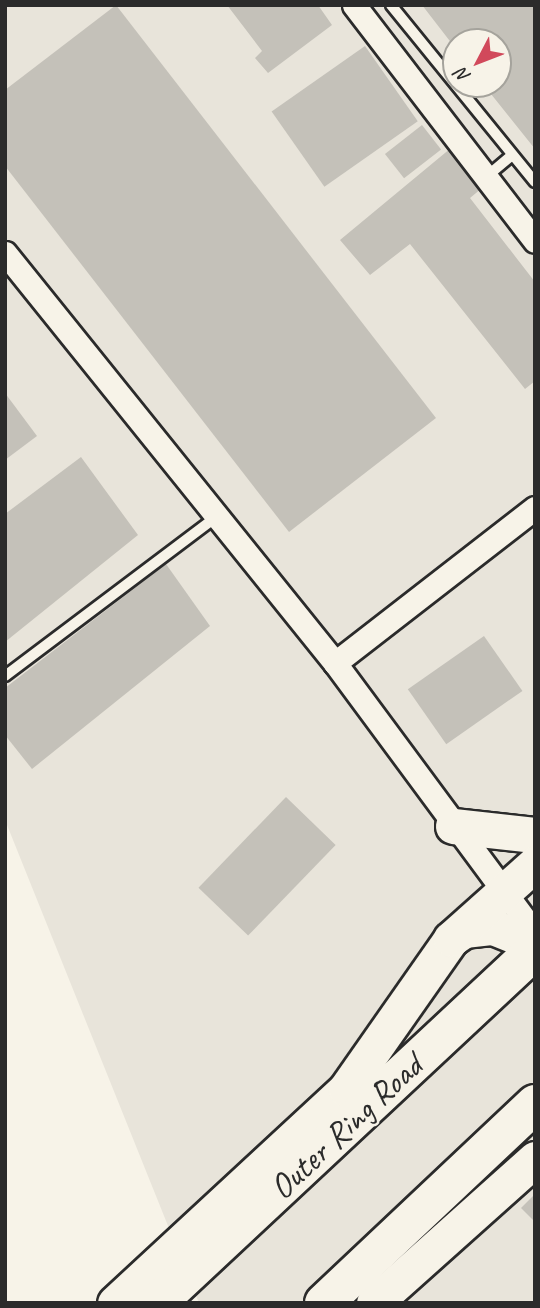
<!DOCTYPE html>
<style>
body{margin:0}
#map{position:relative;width:540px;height:1308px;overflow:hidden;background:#f7f3e8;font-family:Caveat,sans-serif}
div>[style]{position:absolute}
.built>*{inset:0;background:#e8e4da}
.building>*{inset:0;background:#c4c1b9;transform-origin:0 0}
.roads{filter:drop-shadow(2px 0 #2b2b2b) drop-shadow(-2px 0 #2b2b2b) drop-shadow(0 2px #2b2b2b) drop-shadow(0 -2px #2b2b2b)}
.lane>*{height:10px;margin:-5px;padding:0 5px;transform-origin:5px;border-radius:5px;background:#f7f3e8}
.street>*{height:23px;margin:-11.5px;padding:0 11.5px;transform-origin:11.5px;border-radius:11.5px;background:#f7f3e8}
.primary>*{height:35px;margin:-17.5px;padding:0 17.5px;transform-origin:17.5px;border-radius:17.5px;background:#f7f3e8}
.highway>*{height:38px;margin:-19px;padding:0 19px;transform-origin:19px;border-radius:19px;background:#f7f3e8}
span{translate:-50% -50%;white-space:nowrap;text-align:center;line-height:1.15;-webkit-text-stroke:5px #f7f3e8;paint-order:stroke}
.street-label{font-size:35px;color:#2b2b2b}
.frame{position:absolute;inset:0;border:7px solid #2b2b2b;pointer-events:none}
.north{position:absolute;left:442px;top:28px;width:70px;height:70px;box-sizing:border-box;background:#f7f3e8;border:2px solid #a5a39c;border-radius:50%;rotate:228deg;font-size:19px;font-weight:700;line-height:28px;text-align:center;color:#2b2b2b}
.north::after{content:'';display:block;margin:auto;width:24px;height:32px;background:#d1495b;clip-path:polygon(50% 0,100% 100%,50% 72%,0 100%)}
</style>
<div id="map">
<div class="built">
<div style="clip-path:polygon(evenodd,5px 5px,535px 5px,535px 1303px,199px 1303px,5px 820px,5px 5px,456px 42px,498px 42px,498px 84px,456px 84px,456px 42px)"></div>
</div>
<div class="building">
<div style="clip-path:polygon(116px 5px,436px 418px,289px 532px,5px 166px,5px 90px)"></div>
<div style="clip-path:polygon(227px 5px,318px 5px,332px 25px,268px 73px,255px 58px,262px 51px)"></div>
<div style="clip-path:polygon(422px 5px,535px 5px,535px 149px,483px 84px,498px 84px,498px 42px,456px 42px,456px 49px)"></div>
<div style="left:365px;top:46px;width:92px;height:114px;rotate:55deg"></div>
<div style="left:422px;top:125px;width:31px;height:47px;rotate:52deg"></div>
<div style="clip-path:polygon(451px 148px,482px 188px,470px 198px,535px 282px,535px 381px,525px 389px,410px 244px,370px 275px,340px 240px)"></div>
<div style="clip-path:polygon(5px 393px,37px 436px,5px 460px)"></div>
<div style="clip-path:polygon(81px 457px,138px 535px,5px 642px,5px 514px)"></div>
<div style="clip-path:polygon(166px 564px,210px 626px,32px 769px,5px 735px,5px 688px)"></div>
<div style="left:484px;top:636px;width:67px;height:93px;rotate:55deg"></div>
<div style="left:286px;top:797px;width:69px;height:126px;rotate:44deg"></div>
<div style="clip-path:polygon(535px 1194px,535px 1222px,521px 1208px)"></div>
</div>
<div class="roads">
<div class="lane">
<div style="left:391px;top:5px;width:228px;rotate:50.9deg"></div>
<div style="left:486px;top:177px;width:34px;rotate:-40deg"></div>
<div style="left:5px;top:676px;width:266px;rotate:-37deg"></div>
</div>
<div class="street">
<div style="left:354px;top:5px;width:297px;rotate:52.5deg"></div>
<div style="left:5px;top:253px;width:526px;rotate:51.17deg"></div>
<div style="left:335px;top:663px;width:336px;rotate:53.5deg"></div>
<div style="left:335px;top:663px;width:253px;rotate:-37.8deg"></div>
</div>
<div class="primary">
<div style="left:453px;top:826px;width:82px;rotate:6.3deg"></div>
<div style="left:451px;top:939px;width:16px;rotate:-35deg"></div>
<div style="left:464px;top:930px;width:29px;rotate:-6deg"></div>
<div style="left:493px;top:927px;width:45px;rotate:22deg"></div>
<div style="left:115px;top:1303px;width:315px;rotate:-42.8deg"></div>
<div style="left:346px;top:1089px;width:183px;rotate:-55deg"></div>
<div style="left:451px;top:939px;width:113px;rotate:-41.8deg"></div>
<div style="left:374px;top:1303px;width:216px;rotate:-41.8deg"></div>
</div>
<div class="highway">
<div style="left:157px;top:1303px;width:517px;rotate:-43.04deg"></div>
<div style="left:324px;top:1303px;width:290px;rotate:-43.3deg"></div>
</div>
</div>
<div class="street-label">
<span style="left:346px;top:1127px;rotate:-43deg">Outer Ring Road</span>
</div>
<div class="frame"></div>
<div class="north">N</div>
</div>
